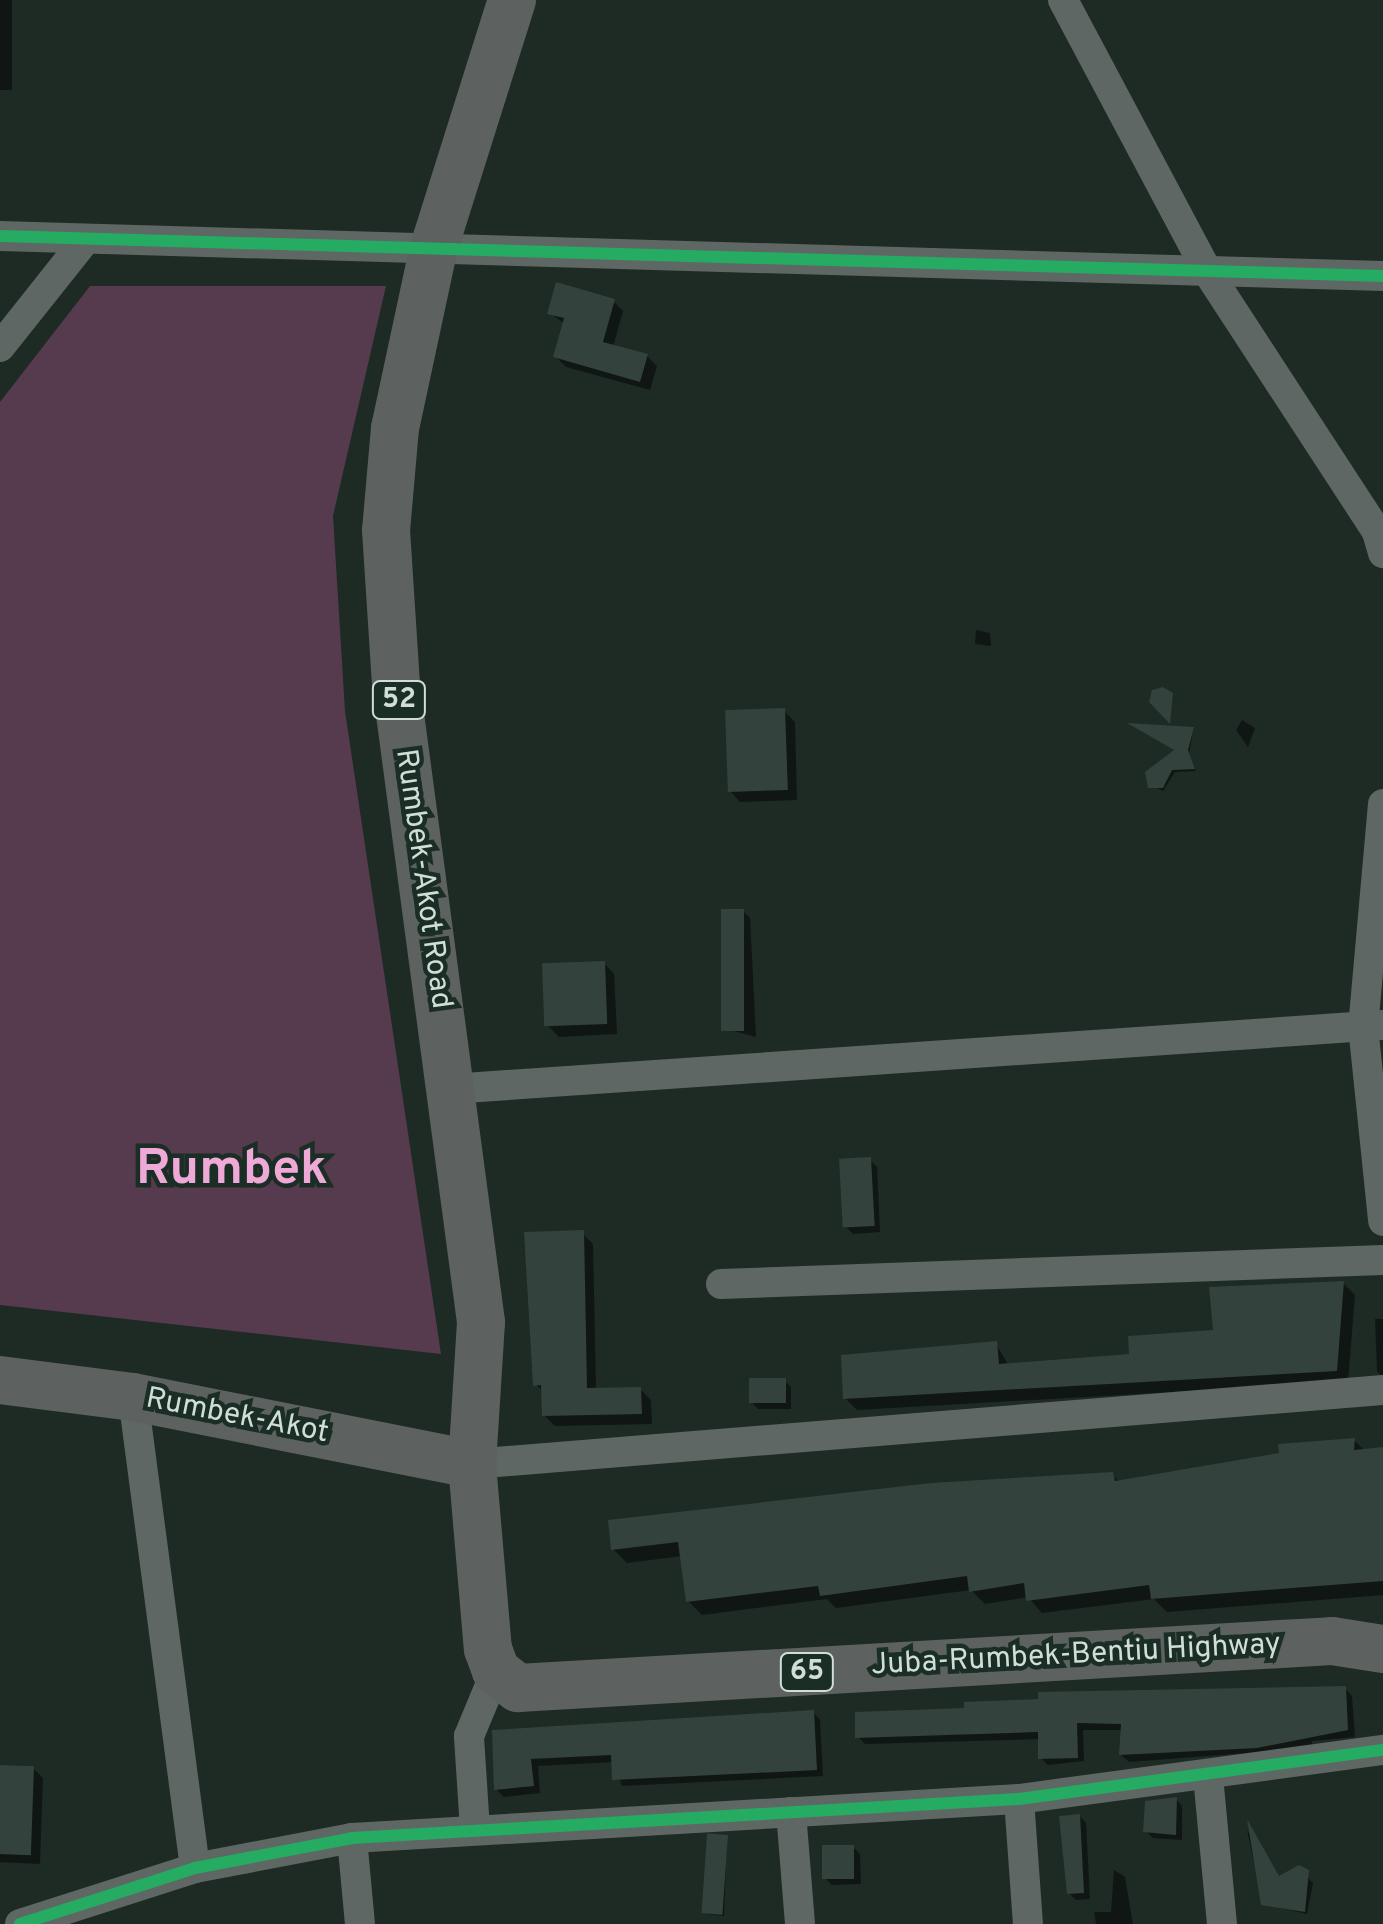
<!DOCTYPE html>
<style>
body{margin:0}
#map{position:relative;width:1383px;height:1924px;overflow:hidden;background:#1e2a24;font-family:Overpass,sans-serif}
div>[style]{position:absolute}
.green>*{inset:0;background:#563a4d}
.shadow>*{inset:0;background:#0007;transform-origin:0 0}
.building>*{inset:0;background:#33423c;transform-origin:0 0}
.minor>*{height:30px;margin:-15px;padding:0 15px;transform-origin:15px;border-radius:15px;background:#5e6763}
.primary>*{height:48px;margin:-24px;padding:0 24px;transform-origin:24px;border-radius:24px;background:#5d6160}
.cycleway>*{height:12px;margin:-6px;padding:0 6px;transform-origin:6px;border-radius:6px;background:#26ab63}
span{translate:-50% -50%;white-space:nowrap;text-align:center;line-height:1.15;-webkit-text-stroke:9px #1a2e25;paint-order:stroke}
.shield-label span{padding:2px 8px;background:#1a2e25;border:2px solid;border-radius:8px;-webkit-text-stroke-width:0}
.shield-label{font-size:28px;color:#d1ddd7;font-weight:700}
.street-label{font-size:30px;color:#d1ddd7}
.town-label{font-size:50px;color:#efa9d6;font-weight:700}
</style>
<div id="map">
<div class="green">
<div style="clip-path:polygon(90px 286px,386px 286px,333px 516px,345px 711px,441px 1354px,0 1305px,0 402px)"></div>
</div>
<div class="shadow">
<div style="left:0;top:0;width:12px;height:90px"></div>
<div style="clip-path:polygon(613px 301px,623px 311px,613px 347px,647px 356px,657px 366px,650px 390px,566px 367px,556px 357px,565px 324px,550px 313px)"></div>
<div style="clip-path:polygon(976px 630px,990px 633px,991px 646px,975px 644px)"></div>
<div style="clip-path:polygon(784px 711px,795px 722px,797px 800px,740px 802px,730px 791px)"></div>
<div style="clip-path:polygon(1242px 720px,1255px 728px,1248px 747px,1236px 730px)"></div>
<div style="clip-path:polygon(1134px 726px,1193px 730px,1189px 754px,1196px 771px,1175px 772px,1163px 791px,1150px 785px,1147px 774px,1177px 751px)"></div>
<div style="clip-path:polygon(743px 911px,750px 918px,756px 1037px,730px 1030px)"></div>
<div style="clip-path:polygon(604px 963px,614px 974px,617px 1034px,559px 1037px,548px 1026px)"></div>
<div style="clip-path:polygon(870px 1160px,877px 1167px,880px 1232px,853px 1234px,846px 1227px)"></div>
<div style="clip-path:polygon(582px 1233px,593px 1244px,596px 1390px,640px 1389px,651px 1400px,652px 1424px,555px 1426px,544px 1415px,544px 1393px,536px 1384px)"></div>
<div style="clip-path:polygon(1343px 1283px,1355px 1295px,1348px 1382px,857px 1410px,845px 1398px,996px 1344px,1009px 1366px,1132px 1357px,1216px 1333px)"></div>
<div style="clip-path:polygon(1375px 1319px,1383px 1319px,1383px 1377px,1377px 1371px)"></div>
<div style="clip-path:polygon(784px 1380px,791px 1387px,791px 1409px,758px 1409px,751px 1402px)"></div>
<div style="clip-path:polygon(1354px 1440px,1366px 1452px,1383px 1452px,1383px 1595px,1167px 1612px,1154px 1599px,1042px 1613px,1028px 1597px,985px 1604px,971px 1590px,836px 1608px,827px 1599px,702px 1615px,688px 1601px,682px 1556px,627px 1563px,613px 1549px,1112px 1475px,1120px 1482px)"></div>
<div style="clip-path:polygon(1345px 1688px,1352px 1696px,1355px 1737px,1312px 1741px,1312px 1748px,1129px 1762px,1121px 1755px,1123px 1730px,1083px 1730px,1084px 1761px,1048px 1765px,1041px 1758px,1041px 1739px,865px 1744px,858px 1737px)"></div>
<div style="clip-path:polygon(813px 1712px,820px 1720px,823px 1776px,622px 1786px,614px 1762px,538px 1766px,540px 1793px,504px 1797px,496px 1789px,493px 1733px)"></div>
<div style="clip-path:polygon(0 1766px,33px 1768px,43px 1778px,40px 1864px,0 1862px)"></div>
<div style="clip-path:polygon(1176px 1799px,1182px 1806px,1182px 1840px,1153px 1838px,1146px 1831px)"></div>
<div style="clip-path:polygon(1080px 1816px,1086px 1823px,1090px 1899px,1076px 1900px,1069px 1893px)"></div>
<div style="clip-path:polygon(1247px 1830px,1279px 1878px,1298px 1868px,1313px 1883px,1307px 1914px,1263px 1904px)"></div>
<div style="clip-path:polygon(727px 1837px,724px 1916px,707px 1914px,704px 1912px)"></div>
<div style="clip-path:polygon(853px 1847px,860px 1854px,861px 1884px,832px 1885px,825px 1878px)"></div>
<div style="clip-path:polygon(1114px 1870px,1125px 1877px,1133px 1924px,1096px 1924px,1094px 1912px,1111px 1912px)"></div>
</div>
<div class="building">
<div style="clip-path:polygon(556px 282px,615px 299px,603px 342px,648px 354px,640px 382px,553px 357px,564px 318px,547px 314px)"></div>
<div style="clip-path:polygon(1163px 687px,1173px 693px,1170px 724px,1149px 702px,1152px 690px)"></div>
<div style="left:785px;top:708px;width:82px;height:60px;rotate:88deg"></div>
<div style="clip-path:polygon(1127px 723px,1194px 727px,1188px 750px,1195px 769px,1172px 770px,1163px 788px,1148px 788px,1145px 772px,1174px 750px)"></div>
<div style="left:721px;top:909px;width:23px;height:122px"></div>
<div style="left:605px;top:961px;width:63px;height:63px;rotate:88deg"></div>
<div style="left:871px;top:1157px;width:69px;height:32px;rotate:87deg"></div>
<div style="clip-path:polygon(584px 1230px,587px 1388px,641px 1387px,642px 1414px,542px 1416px,541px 1385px,533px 1386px,524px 1232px)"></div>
<div style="clip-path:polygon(1344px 1281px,1337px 1371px,843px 1399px,841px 1355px,997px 1341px,999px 1364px,1129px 1354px,1128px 1336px,1213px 1330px,1209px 1287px)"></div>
<div style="left:749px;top:1378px;width:37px;height:25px"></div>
<div style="clip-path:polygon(1355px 1438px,1354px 1450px,1383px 1447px,1383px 1581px,1151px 1599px,1149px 1585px,1026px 1601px,1024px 1583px,969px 1592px,967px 1576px,820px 1596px,818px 1586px,686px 1602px,678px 1542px,611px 1550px,608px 1520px,931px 1483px,1113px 1472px,1115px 1481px,1279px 1453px,1278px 1444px)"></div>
<div style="clip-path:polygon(1346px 1686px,1348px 1730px,1257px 1748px,1119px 1755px,1121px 1724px,1077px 1723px,1078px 1758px,1038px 1759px,1038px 1732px,855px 1738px,855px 1712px,964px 1708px,964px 1702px,1038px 1699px,1038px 1692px)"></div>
<div style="clip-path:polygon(814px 1710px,817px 1770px,612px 1780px,611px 1755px,531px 1759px,534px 1786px,494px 1790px,492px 1730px)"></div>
<div style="left:0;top:1765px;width:34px;height:89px;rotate:2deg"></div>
<div style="clip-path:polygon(1177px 1797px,1176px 1835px,1143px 1832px,1145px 1801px)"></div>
<div style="clip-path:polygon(1080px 1814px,1084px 1893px,1067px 1894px,1059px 1816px)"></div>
<div style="clip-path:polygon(1247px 1819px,1279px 1876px,1299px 1865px,1309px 1870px,1305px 1912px,1261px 1905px)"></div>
<div style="left:728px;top:1835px;width:80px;height:21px;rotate:94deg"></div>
<div style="left:822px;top:1845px;width:32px;height:34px"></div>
</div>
<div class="minor">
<div style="left:1063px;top:0;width:307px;rotate:62deg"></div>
<div style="left:1207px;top:271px;width:311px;rotate:56.9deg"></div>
<div style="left:1377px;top:532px;width:22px;rotate:74deg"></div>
<div style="left:0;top:236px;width:1384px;rotate:1.66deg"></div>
<div style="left:0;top:347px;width:138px;rotate:-51.5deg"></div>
<div style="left:1383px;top:804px;width:223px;rotate:95.1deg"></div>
<div style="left:1363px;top:1026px;width:196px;rotate:84.1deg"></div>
<div style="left:450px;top:1089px;width:935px;rotate:-3.92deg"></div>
<div style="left:721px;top:1284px;width:662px;rotate:-2.08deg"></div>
<div style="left:133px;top:1397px;width:475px;rotate:82.5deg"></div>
<div style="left:472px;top:1464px;width:914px;rotate:-4.64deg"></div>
<div style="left:1208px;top:1776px;width:149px;rotate:84.6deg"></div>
<div style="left:1019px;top:1799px;width:125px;rotate:85.9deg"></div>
<div style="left:791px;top:1812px;width:112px;rotate:85.4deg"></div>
<div style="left:475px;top:1830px;width:94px;rotate:-93.7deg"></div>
<div style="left:469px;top:1736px;width:70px;rotate:-67.4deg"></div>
<div style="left:352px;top:1838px;width:86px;rotate:84.7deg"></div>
<div style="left:20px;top:1924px;width:184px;rotate:-17.7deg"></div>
<div style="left:195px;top:1868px;width:160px;rotate:-10.8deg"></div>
<div style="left:352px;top:1838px;width:668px;rotate:-3.35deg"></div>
<div style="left:1019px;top:1799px;width:367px;rotate:-7.7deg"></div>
</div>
<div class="primary">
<div style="left:512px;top:0;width:263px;rotate:107.5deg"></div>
<div style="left:433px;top:251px;width:181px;rotate:102.1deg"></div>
<div style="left:395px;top:428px;width:102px;rotate:95deg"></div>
<div style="left:386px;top:530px;width:154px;rotate:86.3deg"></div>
<div style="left:396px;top:684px;width:644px;rotate:82.41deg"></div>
<div style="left:481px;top:1322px;width:142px;rotate:93.6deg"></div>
<div style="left:472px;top:1464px;width:186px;rotate:85.1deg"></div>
<div style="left:488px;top:1649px;width:23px;rotate:70deg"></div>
<div style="left:496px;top:1671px;width:28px;rotate:38deg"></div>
<div style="left:518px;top:1688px;width:815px;rotate:-3.3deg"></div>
<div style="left:1332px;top:1641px;width:52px;rotate:8.9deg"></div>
<div style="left:0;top:1380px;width:134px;rotate:7.3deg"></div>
<div style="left:133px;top:1397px;width:346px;rotate:11.2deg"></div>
</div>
<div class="cycleway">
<div style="left:0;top:236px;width:1384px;rotate:1.66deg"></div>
<div style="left:20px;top:1924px;width:184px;rotate:-17.7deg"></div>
<div style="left:195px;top:1868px;width:160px;rotate:-10.8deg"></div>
<div style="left:352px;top:1838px;width:668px;rotate:-3.35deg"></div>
<div style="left:1019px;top:1799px;width:367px;rotate:-7.7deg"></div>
</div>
<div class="shield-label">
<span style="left:399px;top:700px">52</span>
<span style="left:807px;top:1672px">65</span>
</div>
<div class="street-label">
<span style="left:422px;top:879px;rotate:82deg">Rumbek-Akot Road</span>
<span style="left:237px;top:1417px;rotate:11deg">Rumbek-Akot</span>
<span style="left:1076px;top:1656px;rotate:-3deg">Juba-Rumbek-Bentiu Highway</span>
</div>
<div class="town-label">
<span style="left:232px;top:1171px">Rumbek</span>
</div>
</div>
